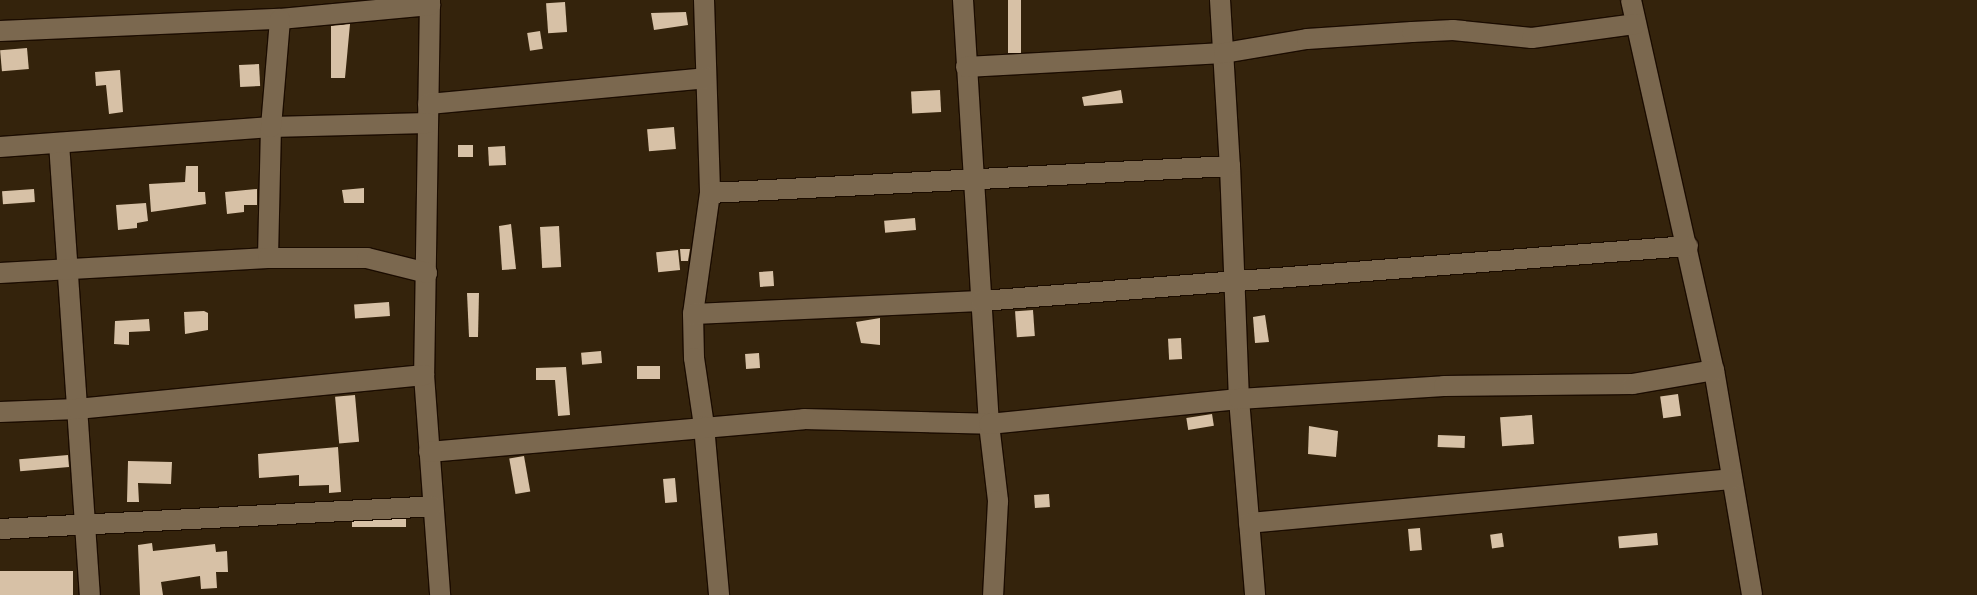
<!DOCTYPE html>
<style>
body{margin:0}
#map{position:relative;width:1977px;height:595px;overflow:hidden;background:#34230c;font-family:Ubuntu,sans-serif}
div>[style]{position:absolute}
.building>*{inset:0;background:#d7c1a6;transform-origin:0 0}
.roads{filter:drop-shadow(1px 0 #1b0c00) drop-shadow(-1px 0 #1b0c00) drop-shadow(0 1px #1b0c00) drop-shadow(0 -1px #1b0c00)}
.minor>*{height:20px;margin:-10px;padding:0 10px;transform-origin:10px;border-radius:10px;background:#7b684f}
span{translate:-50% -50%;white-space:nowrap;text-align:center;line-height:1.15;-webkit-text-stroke:5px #291a03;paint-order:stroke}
</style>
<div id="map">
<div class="building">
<div style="left:1008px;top:0;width:13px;height:53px"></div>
<div style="left:565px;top:2px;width:30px;height:19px;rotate:86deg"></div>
<div style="clip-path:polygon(686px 12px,688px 25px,654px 30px,651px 13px)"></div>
<div style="clip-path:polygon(350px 24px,345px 78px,331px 78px,331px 26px)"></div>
<div style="left:540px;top:31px;width:18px;height:13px;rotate:81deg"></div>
<div style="left:27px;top:48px;width:21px;height:27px;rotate:85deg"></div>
<div style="left:259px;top:64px;width:22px;height:20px;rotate:87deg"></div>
<div style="clip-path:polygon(120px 70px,123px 112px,109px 114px,106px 85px,96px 86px,95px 72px)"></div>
<div style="left:940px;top:90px;width:22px;height:29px;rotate:87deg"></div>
<div style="clip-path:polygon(1121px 90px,1123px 103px,1084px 106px,1082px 97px)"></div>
<div style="left:674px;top:127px;width:22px;height:27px;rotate:85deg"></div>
<div style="left:473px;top:145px;width:12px;height:15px;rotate:90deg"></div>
<div style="left:505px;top:146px;width:19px;height:17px;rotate:87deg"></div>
<div style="clip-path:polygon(186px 166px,198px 166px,198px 192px,205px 192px,206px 204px,151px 212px,149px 184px,185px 182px)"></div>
<div style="clip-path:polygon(364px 188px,364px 203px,344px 203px,342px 190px)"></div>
<div style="left:34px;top:189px;width:13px;height:32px;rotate:86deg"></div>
<div style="clip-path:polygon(257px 189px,257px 205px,244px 205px,244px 212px,227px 214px,225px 192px)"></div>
<div style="clip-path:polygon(146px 203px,148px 221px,137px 223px,137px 228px,118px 230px,116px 205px)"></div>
<div style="left:915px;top:218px;width:12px;height:31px;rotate:85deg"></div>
<div style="clip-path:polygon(511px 224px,516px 269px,502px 270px,499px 226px)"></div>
<div style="left:559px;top:226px;width:41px;height:19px;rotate:87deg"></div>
<div style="clip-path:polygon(680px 249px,690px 249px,688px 261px,681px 261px)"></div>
<div style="left:678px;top:250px;width:20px;height:22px;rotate:84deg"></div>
<div style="left:773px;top:271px;width:15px;height:14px;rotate:86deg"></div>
<div style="clip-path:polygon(467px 293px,479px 293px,478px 337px,469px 337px)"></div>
<div style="left:389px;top:302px;width:14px;height:35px;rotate:86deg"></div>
<div style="left:1033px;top:310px;width:26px;height:18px;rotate:86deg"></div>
<div style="clip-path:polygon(204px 311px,208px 313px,208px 330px,185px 334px,184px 312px)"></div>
<div style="clip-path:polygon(1265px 315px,1269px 342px,1255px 343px,1253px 317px)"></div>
<div style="clip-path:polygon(880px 318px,880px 345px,861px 343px,856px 322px)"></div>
<div style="clip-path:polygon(149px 319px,150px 331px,129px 332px,129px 345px,114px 344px,115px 321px)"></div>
<div style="left:1181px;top:338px;width:21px;height:13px;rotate:87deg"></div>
<div style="left:601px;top:351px;width:12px;height:20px;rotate:85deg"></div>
<div style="left:759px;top:353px;width:15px;height:14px;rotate:86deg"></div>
<div style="left:637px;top:366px;width:23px;height:13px"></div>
<div style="clip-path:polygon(566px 367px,570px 415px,558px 416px,555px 380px,536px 380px,536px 368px)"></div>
<div style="left:1678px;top:394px;width:22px;height:18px;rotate:82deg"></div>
<div style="left:355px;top:395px;width:47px;height:20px;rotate:85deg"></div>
<div style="left:1212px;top:414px;width:12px;height:26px;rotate:81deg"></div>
<div style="left:1532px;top:415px;width:29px;height:32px;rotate:86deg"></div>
<div style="clip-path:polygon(1309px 426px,1338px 431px,1336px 457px,1308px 454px)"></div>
<div style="left:1438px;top:435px;width:27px;height:12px;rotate:2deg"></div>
<div style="clip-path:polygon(338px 447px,341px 492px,329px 493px,329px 485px,299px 486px,299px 475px,259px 478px,258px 454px)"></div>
<div style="left:68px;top:455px;width:12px;height:49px;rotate:85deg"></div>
<div style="left:524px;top:456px;width:36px;height:15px;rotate:80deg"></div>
<div style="clip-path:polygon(128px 461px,172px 462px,171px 484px,138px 483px,139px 502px,127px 502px)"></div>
<div style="left:675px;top:478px;width:24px;height:12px;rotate:85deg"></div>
<div style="left:1049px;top:494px;width:13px;height:15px;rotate:86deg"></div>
<div style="left:406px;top:519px;width:8px;height:54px;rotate:90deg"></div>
<div style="left:1420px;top:528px;width:22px;height:12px;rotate:85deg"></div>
<div style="left:1502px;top:533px;width:14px;height:12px;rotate:82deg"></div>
<div style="left:1657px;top:533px;width:12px;height:39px;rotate:85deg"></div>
<div style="clip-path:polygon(152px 543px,153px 551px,215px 544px,216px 552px,227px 551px,228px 572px,216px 572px,217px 588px,201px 589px,200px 576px,161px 582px,163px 595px,140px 595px,138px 545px)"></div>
<div style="left:0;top:571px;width:73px;height:24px"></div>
</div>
<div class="roads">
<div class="minor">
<div style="left:430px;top:0;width:375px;rotate:90.9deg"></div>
<div style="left:424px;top:375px;width:221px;rotate:85.8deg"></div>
<div style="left:704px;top:0;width:193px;rotate:88.2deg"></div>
<div style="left:710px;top:193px;width:122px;rotate:98deg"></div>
<div style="left:693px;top:314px;width:44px;rotate:88.7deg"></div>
<div style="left:694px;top:358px;width:69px;rotate:81.6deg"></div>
<div style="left:704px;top:426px;width:170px;rotate:84.9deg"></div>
<div style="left:963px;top:0;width:425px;rotate:86.5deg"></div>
<div style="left:989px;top:424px;width:78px;rotate:83.3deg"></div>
<div style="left:998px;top:501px;width:94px;rotate:93deg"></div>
<div style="left:1220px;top:0;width:166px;rotate:86.6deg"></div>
<div style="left:1230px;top:166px;width:233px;rotate:87.8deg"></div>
<div style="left:1239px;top:399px;width:197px;rotate:85.3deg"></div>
<div style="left:1631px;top:0;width:379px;rotate:77.4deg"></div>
<div style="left:1714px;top:370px;width:228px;rotate:80.4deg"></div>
<div style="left:0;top:31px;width:280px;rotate:-2.5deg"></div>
<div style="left:280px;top:19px;width:151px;rotate:-5.3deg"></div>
<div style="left:966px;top:67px;width:258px;rotate:-3.1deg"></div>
<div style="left:1224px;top:53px;width:84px;rotate:-9.6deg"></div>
<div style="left:1307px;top:39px;width:105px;rotate:-3.8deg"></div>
<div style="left:1412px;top:32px;width:41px;rotate:-2.8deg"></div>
<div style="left:1453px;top:30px;width:79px;rotate:5.8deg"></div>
<div style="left:1532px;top:38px;width:105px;rotate:-7.7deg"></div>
<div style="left:428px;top:104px;width:279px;rotate:-5.3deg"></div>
<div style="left:59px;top:143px;width:453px;rotate:86.1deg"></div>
<div style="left:0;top:147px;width:272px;rotate:-4.2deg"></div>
<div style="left:271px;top:127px;width:157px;rotate:-1.5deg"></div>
<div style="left:710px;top:193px;width:521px;rotate:-2.97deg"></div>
<div style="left:268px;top:258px;width:131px;rotate:-88.7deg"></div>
<div style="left:271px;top:127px;width:108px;rotate:-85.2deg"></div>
<div style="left:0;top:273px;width:268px;rotate:-3.2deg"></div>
<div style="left:268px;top:258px;width:99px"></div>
<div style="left:367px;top:258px;width:62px;rotate:14deg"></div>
<div style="left:693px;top:314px;width:288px;rotate:-2.6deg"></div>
<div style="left:981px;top:301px;width:709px;rotate:-4.45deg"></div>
<div style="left:0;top:412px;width:77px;rotate:-2.2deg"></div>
<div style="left:77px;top:409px;width:349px;rotate:-5.6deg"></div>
<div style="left:429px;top:452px;width:376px;rotate:-5deg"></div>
<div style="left:804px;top:419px;width:185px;rotate:1.5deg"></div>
<div style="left:989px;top:424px;width:251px;rotate:-5.7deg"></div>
<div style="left:1239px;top:399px;width:205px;rotate:-3.6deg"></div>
<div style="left:1444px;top:386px;width:189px;rotate:-0.6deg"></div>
<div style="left:1633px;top:384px;width:82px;rotate:-9.8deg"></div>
<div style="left:1249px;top:523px;width:485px;rotate:-5.2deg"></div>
<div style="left:0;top:529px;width:433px;rotate:-3deg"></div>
</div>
</div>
</div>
